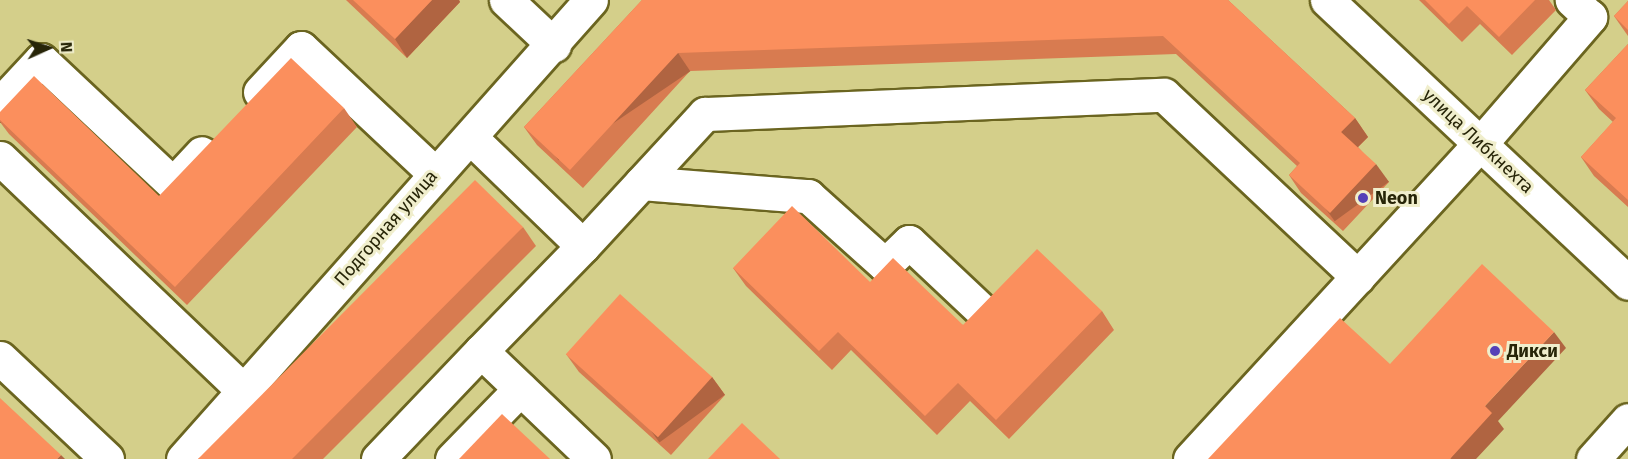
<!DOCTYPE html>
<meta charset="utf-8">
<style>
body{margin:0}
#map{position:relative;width:1628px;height:459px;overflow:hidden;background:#d4cf8a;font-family:"Fira Sans",sans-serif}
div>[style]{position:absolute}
.roads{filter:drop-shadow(2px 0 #6b6520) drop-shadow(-2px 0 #6b6520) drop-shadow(0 2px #6b6520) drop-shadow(0 -2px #6b6520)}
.minor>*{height:33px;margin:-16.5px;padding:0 16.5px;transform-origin:16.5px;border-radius:16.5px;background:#fff}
.major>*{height:33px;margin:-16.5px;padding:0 16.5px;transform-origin:16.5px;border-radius:16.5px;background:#fff}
.wall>*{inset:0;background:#d87b50}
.shaded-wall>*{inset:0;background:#b06441;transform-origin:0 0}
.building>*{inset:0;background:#fb8f5d;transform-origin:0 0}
.dots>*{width:16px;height:16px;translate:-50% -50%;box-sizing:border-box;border:3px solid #f0eecc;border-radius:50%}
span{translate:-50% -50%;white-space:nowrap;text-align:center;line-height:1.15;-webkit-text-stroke:6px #f0eecc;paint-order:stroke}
.street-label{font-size:18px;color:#272508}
.poi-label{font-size:18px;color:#272508;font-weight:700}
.left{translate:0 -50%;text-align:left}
.north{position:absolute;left:18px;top:18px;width:60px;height:60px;-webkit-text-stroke:4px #f0eecc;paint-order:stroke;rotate:87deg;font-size:16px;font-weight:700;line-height:24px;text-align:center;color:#272508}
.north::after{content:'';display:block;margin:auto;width:21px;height:27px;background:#272508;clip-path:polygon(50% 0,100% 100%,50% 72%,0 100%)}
</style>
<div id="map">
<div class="roads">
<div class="minor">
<div style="left:506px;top:0;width:66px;rotate:43.2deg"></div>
<div style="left:1327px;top:0;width:413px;rotate:43.2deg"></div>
<div style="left:260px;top:92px;width:60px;rotate:-47deg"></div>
<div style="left:301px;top:48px;width:183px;rotate:43.2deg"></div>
<div style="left:0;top:104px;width:60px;rotate:-47deg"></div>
<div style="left:41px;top:60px;width:181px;rotate:43.2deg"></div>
<div style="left:173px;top:184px;width:42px;rotate:-46.9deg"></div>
<div style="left:470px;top:137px;width:157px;rotate:44deg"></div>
<div style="left:583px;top:246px;width:146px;rotate:134.2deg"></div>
<div style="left:481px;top:351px;width:156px;rotate:43.7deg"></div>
<div style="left:0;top:158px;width:337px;rotate:43.7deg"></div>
<div style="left:641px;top:183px;width:168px;rotate:4.5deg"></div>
<div style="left:808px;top:196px;width:103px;rotate:41.9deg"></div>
<div style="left:885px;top:265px;width:33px;rotate:-44deg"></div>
<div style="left:909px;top:242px;width:96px;rotate:43.3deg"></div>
<div style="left:583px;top:246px;width:180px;rotate:-47.3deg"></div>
<div style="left:705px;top:114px;width:459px;rotate:-2.4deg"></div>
<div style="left:1164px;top:95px;width:266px;rotate:43.2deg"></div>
<div style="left:0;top:358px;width:147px;rotate:43.3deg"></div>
<div style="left:183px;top:459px;width:614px;rotate:-48.37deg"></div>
<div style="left:378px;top:459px;width:149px;rotate:-46.4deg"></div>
<div style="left:452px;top:459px;width:98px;rotate:-45.8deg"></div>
<div style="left:1190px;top:459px;width:430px;rotate:-47.4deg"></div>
<div style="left:1481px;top:143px;width:167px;rotate:-49.1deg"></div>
<div style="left:1590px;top:17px;width:25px;rotate:-137deg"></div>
</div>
<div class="major">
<div style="left:1593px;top:459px;width:52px;rotate:-48.1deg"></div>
</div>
</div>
<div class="wall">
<div style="clip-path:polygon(346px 0,459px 0,460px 2px,407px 58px)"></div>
<div style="clip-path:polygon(642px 0,1228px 0,1355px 118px,1368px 137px,1358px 147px,1389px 182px,1343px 231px,1301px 193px,1289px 175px,1297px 166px,1176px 54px,690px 71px,583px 188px,537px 145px,524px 127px)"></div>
<div style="clip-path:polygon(1419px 0,1549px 0,1556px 10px,1512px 55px,1480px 24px,1462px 42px)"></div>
<div style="clip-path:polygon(1628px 1px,1628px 36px,1614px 16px)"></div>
<div style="clip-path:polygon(1628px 44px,1628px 207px,1594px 176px,1581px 157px,1613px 122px,1599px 109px,1585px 90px)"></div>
<div style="clip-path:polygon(344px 108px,357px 127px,187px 305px,9px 134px,0 122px,0 112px,159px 196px)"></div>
<div style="clip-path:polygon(523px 227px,536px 246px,323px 459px,198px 459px)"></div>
<div style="clip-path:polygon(733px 268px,870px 282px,963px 325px,1102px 311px,1114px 330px,1009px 439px,970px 401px,937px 435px,851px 350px,832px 370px,746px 286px)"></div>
<div style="clip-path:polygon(566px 354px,712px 377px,725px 395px,671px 455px,579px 372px)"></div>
</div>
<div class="shaded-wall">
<div style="clip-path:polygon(432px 0,459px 0,460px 2px,407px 58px,395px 39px)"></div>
<div style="left:678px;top:53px;width:22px;height:159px;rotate:56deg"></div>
<div style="clip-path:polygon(1355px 118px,1368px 137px,1354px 151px,1341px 132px)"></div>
<div style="left:1376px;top:164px;width:22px;height:67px;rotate:54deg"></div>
<div style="clip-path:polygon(1554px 332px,1566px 348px,1498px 421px,1504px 429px,1476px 459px,1450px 459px,1485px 406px)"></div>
<div style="left:712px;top:377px;width:22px;height:81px;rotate:54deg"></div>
<div style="clip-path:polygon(61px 455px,65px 459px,57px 459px)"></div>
</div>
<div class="building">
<div style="clip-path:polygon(353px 0,432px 0,395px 39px)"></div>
<div style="clip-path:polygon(642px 0,1228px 0,1355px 118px,1341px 132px,1376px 164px,1330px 213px,1289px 175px,1300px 163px,1163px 36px,678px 53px,570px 170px,524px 127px)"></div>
<div style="clip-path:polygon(1425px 0,1535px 0,1499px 37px,1467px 6px,1449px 24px)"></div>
<div style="clip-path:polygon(1628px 1px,1628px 30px,1614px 16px)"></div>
<div style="clip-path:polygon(1628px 44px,1628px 200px,1581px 157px,1616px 118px,1585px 90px)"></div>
<div style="clip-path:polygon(291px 58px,344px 108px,175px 287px,0 120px,0 112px,34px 76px,159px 196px)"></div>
<div style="clip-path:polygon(475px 180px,523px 227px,292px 459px,198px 459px)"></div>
<div style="clip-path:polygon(792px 206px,870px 282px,893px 258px,963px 325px,1037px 249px,1102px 311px,996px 420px,958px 383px,925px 416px,838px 332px,819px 351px,733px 268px)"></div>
<div style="clip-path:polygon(1482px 264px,1554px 332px,1485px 406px,1492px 413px,1450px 459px,1208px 459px,1340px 318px,1390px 364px)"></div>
<div style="left:620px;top:294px;width:124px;height:81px;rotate:42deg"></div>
<div style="clip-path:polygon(0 398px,61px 455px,57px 459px,0 459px)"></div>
<div style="clip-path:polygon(502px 414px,550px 459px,459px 459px)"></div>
<div style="clip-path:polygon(742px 423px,780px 459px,708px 459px)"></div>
</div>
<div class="dots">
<div style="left:1363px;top:198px;background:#5440b7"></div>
<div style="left:1495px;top:351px;background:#5440b7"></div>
</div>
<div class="street-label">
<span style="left:1478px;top:141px;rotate:43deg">улица Либкнехта</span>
<span style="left:386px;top:228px;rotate:-49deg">Подгорная улица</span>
</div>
<div class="poi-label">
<span class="left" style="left:1375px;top:198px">Neon</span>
<span class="left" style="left:1507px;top:351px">Дикси</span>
</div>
<div class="north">N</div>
</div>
